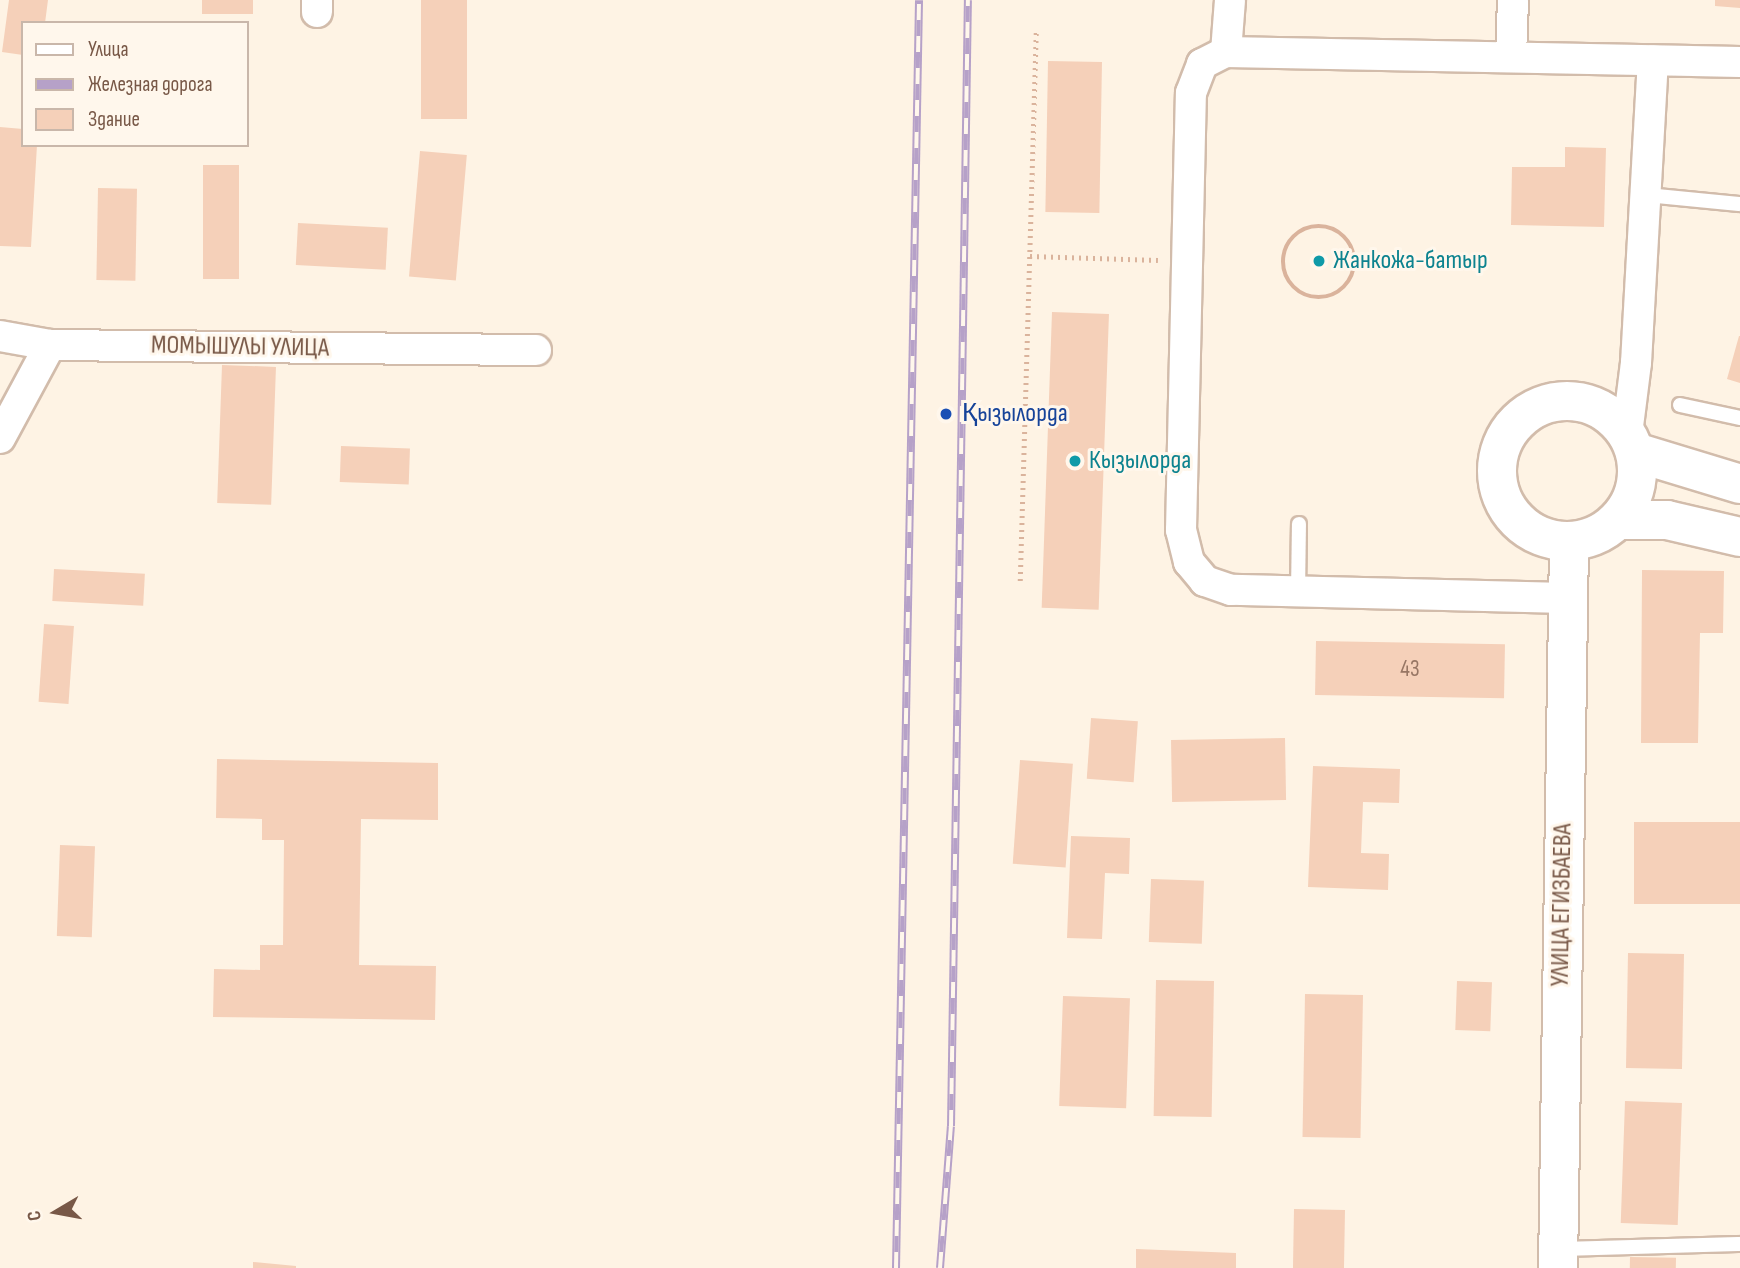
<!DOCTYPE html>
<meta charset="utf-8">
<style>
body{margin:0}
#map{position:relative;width:1740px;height:1268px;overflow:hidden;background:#fef3e4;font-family:"Sofia Sans Condensed",sans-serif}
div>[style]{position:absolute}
.building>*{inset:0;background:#f5d0b9;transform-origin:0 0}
.path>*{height:4.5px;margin-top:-2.25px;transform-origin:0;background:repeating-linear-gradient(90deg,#dab39c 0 2px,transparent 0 7px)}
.path>.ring{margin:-2.25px;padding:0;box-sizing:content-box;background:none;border:4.5px solid #dab39c;border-radius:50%}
.roads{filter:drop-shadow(2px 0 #d2bcab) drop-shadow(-2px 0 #d2bcab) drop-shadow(0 2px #d2bcab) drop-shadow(0 -2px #d2bcab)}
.lane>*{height:14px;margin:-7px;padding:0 7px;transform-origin:7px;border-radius:7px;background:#fff}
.street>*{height:30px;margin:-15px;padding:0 15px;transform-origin:15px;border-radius:15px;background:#fff}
.secondary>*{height:38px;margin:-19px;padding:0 19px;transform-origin:19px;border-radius:19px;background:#fff}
.secondary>.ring{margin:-19px;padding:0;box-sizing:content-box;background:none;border:38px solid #fff;border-radius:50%}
.rail>*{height:8px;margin-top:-4px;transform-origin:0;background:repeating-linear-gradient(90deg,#fff7ec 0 16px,#b6a1c8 0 32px);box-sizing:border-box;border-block:2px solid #b6a1c8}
.dots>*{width:19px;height:19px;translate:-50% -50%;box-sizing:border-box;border:4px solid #fff7ec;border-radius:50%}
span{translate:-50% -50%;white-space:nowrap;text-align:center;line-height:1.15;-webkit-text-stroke:6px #fff7ec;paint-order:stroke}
.number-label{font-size:23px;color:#977664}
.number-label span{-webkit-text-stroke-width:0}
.culture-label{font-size:26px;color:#0d838f}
.left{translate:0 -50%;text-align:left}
.street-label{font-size:26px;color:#785847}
.transit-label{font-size:26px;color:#164399}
.legend{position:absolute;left:21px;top:21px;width:228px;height:126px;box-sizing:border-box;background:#fff7ec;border:2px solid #c9b7aa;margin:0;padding:9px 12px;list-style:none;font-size:21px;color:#785847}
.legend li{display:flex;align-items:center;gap:14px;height:35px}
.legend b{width:35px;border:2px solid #c9b7aa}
.north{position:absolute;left:21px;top:1177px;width:70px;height:70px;-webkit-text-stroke:5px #fff7ec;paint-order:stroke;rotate:260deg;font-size:19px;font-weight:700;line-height:28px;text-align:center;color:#785847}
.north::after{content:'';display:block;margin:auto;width:24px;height:32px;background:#785847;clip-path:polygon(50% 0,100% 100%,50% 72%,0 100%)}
</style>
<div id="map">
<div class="building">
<div style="clip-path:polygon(9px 0,48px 0,45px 23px,23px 23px,23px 55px,2px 52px)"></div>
<div style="left:202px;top:0;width:51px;height:14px"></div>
<div style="left:421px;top:0;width:46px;height:119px"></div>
<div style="clip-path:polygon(1715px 0,1740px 0,1740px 8px,1715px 6px)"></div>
<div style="left:1048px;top:61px;width:54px;height:151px;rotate:1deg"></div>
<div style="clip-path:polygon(0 127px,23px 129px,23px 145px,37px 145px,31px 247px,0 246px)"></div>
<div style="clip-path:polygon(1565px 147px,1606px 148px,1604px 227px,1511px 225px,1512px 167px,1565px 167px)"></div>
<div style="left:420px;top:151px;width:47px;height:126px;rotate:5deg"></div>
<div style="left:203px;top:165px;width:36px;height:114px"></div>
<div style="left:98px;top:188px;width:39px;height:92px;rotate:1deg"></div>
<div style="left:298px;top:223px;width:90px;height:42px;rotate:3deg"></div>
<div style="left:1052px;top:312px;width:57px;height:296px;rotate:2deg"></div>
<div style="clip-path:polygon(1739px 336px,1740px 336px,1740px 383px,1727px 379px)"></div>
<div style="left:222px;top:365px;width:54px;height:138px;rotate:2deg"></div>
<div style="left:341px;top:446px;width:69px;height:36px;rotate:2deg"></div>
<div style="left:54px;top:569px;width:91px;height:32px;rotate:3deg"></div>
<div style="clip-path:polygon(1642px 570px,1724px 571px,1723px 633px,1700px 633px,1698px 743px,1641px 743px)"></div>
<div style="left:44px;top:624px;width:30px;height:78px;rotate:4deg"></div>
<div style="left:1316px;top:641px;width:189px;height:54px;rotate:1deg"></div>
<div style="left:1091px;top:718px;width:47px;height:61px;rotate:4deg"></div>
<div style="left:1285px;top:738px;width:62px;height:114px;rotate:89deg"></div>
<div style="clip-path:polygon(217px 759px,438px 763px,438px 820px,361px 819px,359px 965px,436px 966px,435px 1020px,213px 1017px,214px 969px,260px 970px,260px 945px,283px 945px,284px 840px,262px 840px,262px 819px,216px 818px)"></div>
<div style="left:1020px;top:760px;width:53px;height:104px;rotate:4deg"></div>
<div style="clip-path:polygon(1313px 766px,1400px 769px,1399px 803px,1363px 802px,1361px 853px,1389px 854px,1388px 890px,1308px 887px)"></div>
<div style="left:1740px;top:822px;width:82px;height:106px;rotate:90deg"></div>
<div style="clip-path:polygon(1071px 836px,1130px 838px,1129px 874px,1105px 873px,1102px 939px,1067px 938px)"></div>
<div style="left:60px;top:845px;width:35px;height:91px;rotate:2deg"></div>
<div style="left:1151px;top:879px;width:53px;height:63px;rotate:2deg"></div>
<div style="left:1628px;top:953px;width:56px;height:115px;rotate:1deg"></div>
<div style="left:1156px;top:980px;width:58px;height:136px;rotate:1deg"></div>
<div style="left:1457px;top:981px;width:35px;height:49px;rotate:2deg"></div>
<div style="left:1305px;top:994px;width:58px;height:143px;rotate:1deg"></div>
<div style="left:1063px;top:996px;width:67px;height:110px;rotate:2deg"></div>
<div style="left:1625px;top:1101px;width:57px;height:122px;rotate:2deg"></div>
<div style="left:1294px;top:1209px;width:51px;height:59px;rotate:1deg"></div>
<div style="clip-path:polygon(1136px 1249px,1236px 1253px,1236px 1268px,1136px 1268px)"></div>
<div style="left:1630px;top:1257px;width:46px;height:11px;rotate:1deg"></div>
<div style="clip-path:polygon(253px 1262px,296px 1266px,296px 1268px,253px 1268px)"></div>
</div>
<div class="path">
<div class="ring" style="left:1283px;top:226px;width:67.5px;height:67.5px"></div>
<div style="left:1030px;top:256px;width:128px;rotate:1.8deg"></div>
<div style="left:1020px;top:581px;width:549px;rotate:-88.33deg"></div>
</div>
<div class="roads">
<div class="lane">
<div style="left:1646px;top:195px;width:94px;rotate:5.5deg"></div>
<div style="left:1680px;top:405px;width:61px;rotate:12.2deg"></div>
<div style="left:1298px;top:593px;width:69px;rotate:-89.2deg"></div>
<div style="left:1560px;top:1249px;width:180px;rotate:-1.6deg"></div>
</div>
<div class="street">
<div style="left:317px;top:12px;width:12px;rotate:-90deg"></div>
<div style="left:1226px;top:52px;width:52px;rotate:-85.6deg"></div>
<div style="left:1511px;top:57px;width:57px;rotate:-88deg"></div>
<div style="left:0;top:336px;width:51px;rotate:10.2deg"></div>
<div style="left:1627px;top:434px;width:72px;rotate:-82.8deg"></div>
<div style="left:1636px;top:363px;width:303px;rotate:-86.8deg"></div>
<div style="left:0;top:438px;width:106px;rotate:-61.7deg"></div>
<div style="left:50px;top:345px;width:486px;rotate:0.6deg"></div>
<div style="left:1566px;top:598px;width:335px;rotate:-178.6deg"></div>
<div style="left:1231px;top:590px;width:28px;rotate:-161deg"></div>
<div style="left:1205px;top:581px;width:25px;rotate:-130deg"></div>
<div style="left:1189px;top:562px;width:33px;rotate:-104deg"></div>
<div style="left:1181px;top:530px;width:437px;rotate:-88.7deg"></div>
<div style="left:1191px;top:93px;width:31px;rotate:-69deg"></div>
<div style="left:1202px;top:64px;width:27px;rotate:-27deg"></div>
<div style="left:1226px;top:52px;width:514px;rotate:1.11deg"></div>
</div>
<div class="secondary">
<div class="ring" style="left:1497px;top:401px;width:102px;height:102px"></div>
<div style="left:1635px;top:452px;width:110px;rotate:16.9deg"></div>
<div style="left:1618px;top:520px;width:49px"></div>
<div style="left:1667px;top:520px;width:75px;rotate:13.1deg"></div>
<div style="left:1558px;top:1268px;width:726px;rotate:-89.13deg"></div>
</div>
</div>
<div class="rail">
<div style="left:896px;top:1268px;width:1268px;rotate:-88.96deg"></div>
<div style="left:940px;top:1268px;width:142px;rotate:-85.6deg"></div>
<div style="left:951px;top:1126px;width:1126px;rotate:-89.14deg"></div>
</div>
<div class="dots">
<div style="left:1319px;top:261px;background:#0f9aa8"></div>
<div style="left:946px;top:414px;background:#1a4fb4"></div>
<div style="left:1075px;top:461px;background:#0f9aa8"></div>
</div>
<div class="number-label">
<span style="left:1410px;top:669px">43</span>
</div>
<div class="culture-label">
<span class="left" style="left:1333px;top:261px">Жанкожа-батыр</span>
<span class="left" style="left:1089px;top:461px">Кызылорда</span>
</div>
<div class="street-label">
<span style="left:240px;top:347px;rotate:1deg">МОМЫШУЛЫ УЛИЦА</span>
<span style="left:1562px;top:905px;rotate:-89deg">УЛИЦА ЕГИЗБАЕВА</span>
</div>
<div class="transit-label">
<span class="left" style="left:962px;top:414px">Қызылорда</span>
</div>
<ul class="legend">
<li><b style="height:9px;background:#fff"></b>Улица</li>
<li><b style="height:9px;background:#b6a1c8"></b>Железная дорога</li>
<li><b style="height:19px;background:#f5d0b9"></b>Здание</li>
</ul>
<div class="north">С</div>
</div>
